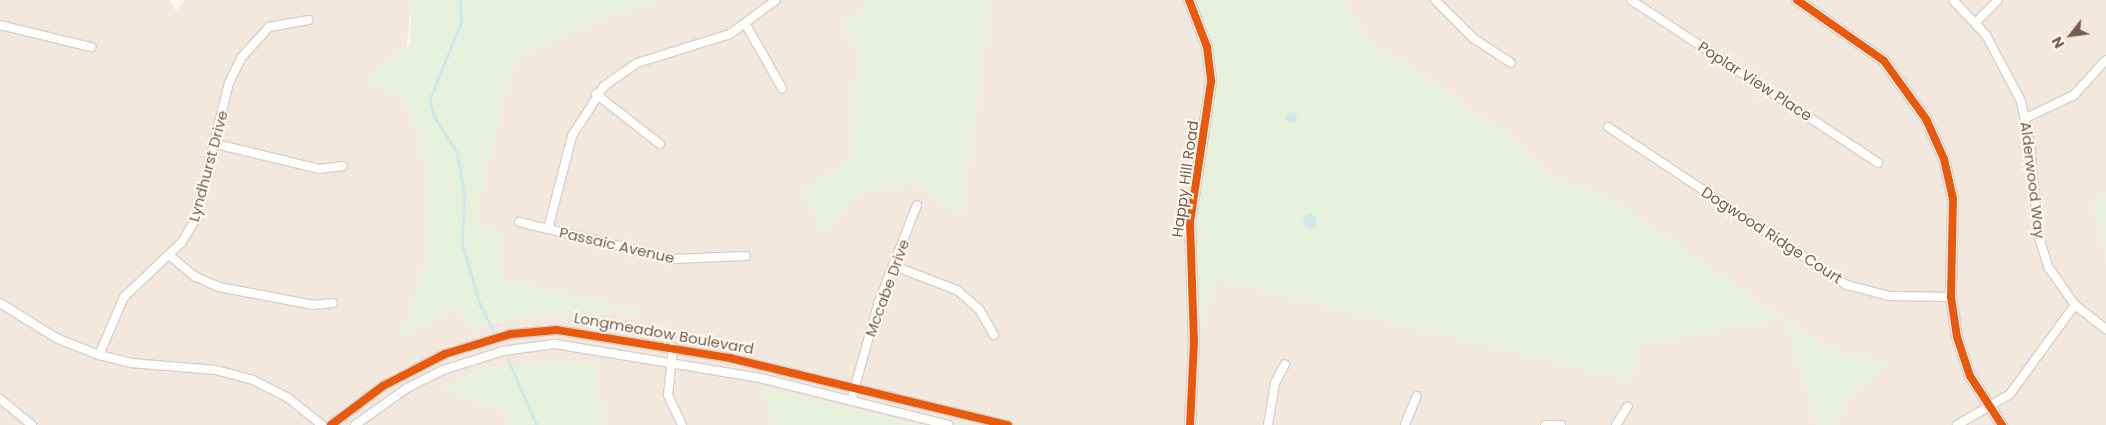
<!DOCTYPE html>
<style>
body{margin:0}
#map{position:relative;width:2106px;height:425px;overflow:hidden;background:#f9f5f0;font-family:Poppins,sans-serif}
div>[style]{position:absolute}
.residential>*{inset:0;background:#f2e8de}
.green>*{inset:0;background:#e7f0db}
.water>*{inset:0;background:#d0e8ea}
.round{border-radius:50%}
.stream>*{height:2.5px;margin:-1.25px;padding:0 1.25px;transform-origin:1.25px;border-radius:1.25px;background:#d0e8ea}
.roads{filter:drop-shadow(1px 0 #d7d1cb) drop-shadow(-1px 0 #d7d1cb) drop-shadow(0 1px #d7d1cb) drop-shadow(0 -1px #d7d1cb)}
.minor>*{height:8px;margin:-4px;padding:0 4px;transform-origin:4px;border-radius:4px;background:#fefefd}
.tertiary>*{height:10px;margin:-5px;padding:0 5px;transform-origin:5px;border-radius:5px;background:#fefefd}
.cycleway>*{height:8px;margin:-4px;padding:0 4px;transform-origin:4px;border-radius:4px;background:#e8590c}
span{translate:-50% -50%;white-space:nowrap;text-align:center;line-height:1.15;-webkit-text-stroke:4px #fffaf3;paint-order:stroke}
.street-label{font-size:15px;color:#7a5c4d}
.north{position:absolute;left:2046px;top:10px;width:50px;height:50px;-webkit-text-stroke:4px #fffaf3;paint-order:stroke;rotate:240deg;font-size:14px;font-weight:700;line-height:20px;text-align:center;color:#7a5c4d}
.north::after{content:'';display:block;margin:auto;width:18px;height:22px;background:#7a5c4d;clip-path:polygon(50% 0,100% 100%,50% 72%,0 100%)}
</style>
<div id="map">
<div class="residential">
<div style="clip-path:polygon(0 0,170px 0,176px 11px,185px 0,412px 0,401px 98px,423px 137px,427px 254px,402px 336px,457px 307px,473px 329px,523px 316px,647px 312px,501px 280px,473px 224px,515px 58px,600px 19px,660px 0,868px 0,863px 14px,840px 23px,858px 51px,849px 161px,825px 236px,855px 194px,912px 183px,962px 217px,990px 0,1187px 0,1209px 64px,1195px 340px,1216px 279px,1632px 381px,1640px 344px,1783px 318px,1616px 203px,1541px 171px,1524px 146px,1408px 65px,1375px 49px,1342px 0,2106px 0,2106px 198px,2093px 200px,2106px 260px,2106px 425px,1833px 425px,1850px 396px,1886px 364px,1831px 350px,1785px 319px,1817px 425px,919px 425px,760px 387px,776px 425px,603px 425px,595px 362px,442px 388px,504px 410px,510px 425px,0 425px)"></div>
</div>
<div class="green">
<div style="clip-path:polygon(412px 0,660px 0,600px 19px,515px 58px,474px 224px,505px 233px,502px 280px,649px 312px,523px 316px,473px 329px,457px 307px,401px 337px,427px 254px,423px 137px,401px 98px,363px 77px,410px 44px)"></div>
<div style="clip-path:polygon(868px 0,990px 0,962px 217px,912px 183px,855px 194px,825px 237px,802px 189px,849px 161px,858px 51px,840px 22px,863px 14px)"></div>
<div style="clip-path:polygon(1189px 0,1342px 0,1375px 49px,1408px 65px,1524px 146px,1541px 171px,1616px 203px,1831px 350px,1887px 364px,1850px 396px,1833px 425px,1817px 425px,1784px 319px,1640px 344px,1632px 382px,1216px 279px,1194px 341px,1189px 254px,1210px 64px)"></div>
<div style="clip-path:polygon(2106px 198px,2106px 260px,2093px 200px)"></div>
<div style="clip-path:polygon(595px 362px,603px 425px,510px 425px,504px 410px,442px 388px,481px 367px)"></div>
<div style="clip-path:polygon(759px 387px,919px 425px,776px 425px)"></div>
</div>
<div class="water">
<div class="round" style="left:1285.5px;top:111.5px;width:11px;height:11px"></div>
<div class="round" style="left:1303px;top:214px;width:14px;height:14px"></div>
</div>
<div class="stream">
<div style="left:460px;top:0;width:21px;rotate:85deg"></div>
<div style="left:462px;top:21px;width:85px;rotate:112.1deg"></div>
<div style="left:430px;top:100px;width:16px;rotate:76deg"></div>
<div style="left:434px;top:116px;width:43px;rotate:57.4deg"></div>
<div style="left:457px;top:152px;width:46px;rotate:79.9deg"></div>
<div style="left:465px;top:197px;width:45px;rotate:93.8deg"></div>
<div style="left:462px;top:242px;width:65px;rotate:73.8deg"></div>
<div style="left:480px;top:304px;width:33px;rotate:63deg"></div>
<div style="left:508px;top:359px;width:72px;rotate:66.3deg"></div>
</div>
<div class="roads">
<div class="minor">
<div style="left:1435px;top:0;width:54px;rotate:45deg"></div>
<div style="left:1473px;top:38px;width:45px;rotate:33.3deg"></div>
<div style="left:1631px;top:0;width:296px;rotate:33.4deg"></div>
<div style="left:1953px;top:0;width:48px;rotate:46.7deg"></div>
<div style="left:1986px;top:35px;width:75px;rotate:62.1deg"></div>
<div style="left:2021px;top:101px;width:45px;rotate:78.4deg"></div>
<div style="left:2030px;top:145px;width:93px;rotate:84.5deg"></div>
<div style="left:2039px;top:238px;width:32px;rotate:72deg"></div>
<div style="left:2049px;top:268px;width:45px;rotate:54.9deg"></div>
<div style="left:2075px;top:305px;width:39px;rotate:38deg"></div>
<div style="left:1976px;top:22px;width:31px;rotate:-45deg"></div>
<div style="left:0;top:25px;width:94px;rotate:13.6deg"></div>
<div style="left:746px;top:25px;width:73px;rotate:60.3deg"></div>
<div style="left:596px;top:94px;width:81px;rotate:38deg"></div>
<div style="left:2026px;top:118px;width:53px;rotate:-25.6deg"></div>
<div style="left:2074px;top:95px;width:47px;rotate:-47.6deg"></div>
<div style="left:1608px;top:127px;width:287px;rotate:33.5deg"></div>
<div style="left:1847px;top:285px;width:43px;rotate:14.7deg"></div>
<div style="left:1889px;top:296px;width:62px;rotate:0.9deg"></div>
<div style="left:216px;top:144px;width:106px;rotate:13.6deg"></div>
<div style="left:319px;top:169px;width:24px;rotate:-7deg"></div>
<div style="left:519px;top:222px;width:158px;rotate:13.5deg"></div>
<div style="left:673px;top:259px;width:73px;rotate:-2.4deg"></div>
<div style="left:548px;top:229px;width:96px;rotate:-75.5deg"></div>
<div style="left:572px;top:136px;width:59px;rotate:-57.4deg"></div>
<div style="left:604px;top:86px;width:40px;rotate:-34.9deg"></div>
<div style="left:637px;top:63px;width:97px;rotate:-17.3deg"></div>
<div style="left:730px;top:34px;width:57px;rotate:-36.5deg"></div>
<div style="left:169px;top:255px;width:33px;rotate:40deg"></div>
<div style="left:194px;top:276px;width:27px;rotate:24deg"></div>
<div style="left:219px;top:287px;width:96px;rotate:10.8deg"></div>
<div style="left:313px;top:305px;width:20px;rotate:-6deg"></div>
<div style="left:894px;top:266px;width:67px;rotate:20.9deg"></div>
<div style="left:957px;top:290px;width:29px;rotate:41deg"></div>
<div style="left:979px;top:309px;width:30px;rotate:60deg"></div>
<div style="left:0;top:303px;width:66px;rotate:32deg"></div>
<div style="left:56px;top:338px;width:46px;rotate:21.6deg"></div>
<div style="left:99px;top:355px;width:33px;rotate:14deg"></div>
<div style="left:131px;top:363px;width:85px;rotate:4.7deg"></div>
<div style="left:216px;top:370px;width:38px;rotate:15deg"></div>
<div style="left:253px;top:380px;width:38px;rotate:27deg"></div>
<div style="left:287px;top:397px;width:45px;rotate:38.7deg"></div>
<div style="left:673px;top:347px;width:48px;rotate:95.9deg"></div>
<div style="left:668px;top:395px;width:33px;rotate:65deg"></div>
<div style="left:99px;top:355px;width:63px;rotate:-66.7deg"></div>
<div style="left:124px;top:297px;width:79px;rotate:-43.5deg"></div>
<div style="left:181px;top:243px;width:26px;rotate:-58deg"></div>
<div style="left:195px;top:221px;width:142px;rotate:-76.2deg"></div>
<div style="left:229px;top:83px;width:28px;rotate:-64deg"></div>
<div style="left:241px;top:58px;width:42px;rotate:-47.9deg"></div>
<div style="left:269px;top:27px;width:40px;rotate:-10deg"></div>
<div style="left:0;top:399px;width:41px;rotate:39.1deg"></div>
<div style="left:851px;top:401px;width:101px;rotate:-74.4deg"></div>
<div style="left:878px;top:304px;width:106px;rotate:-68.5deg"></div>
<div style="left:331px;top:425px;width:65px;rotate:-36.9deg"></div>
<div style="left:383px;top:386px;width:70px;rotate:-27.3deg"></div>
<div style="left:445px;top:354px;width:69px;rotate:-16.9deg"></div>
<div style="left:511px;top:334px;width:46px;rotate:-5deg"></div>
<div style="left:557px;top:330px;width:175px;rotate:9.2deg"></div>
<div style="left:730px;top:358px;width:286px;rotate:13.6deg"></div>
<div style="left:355px;top:425px;width:64px;rotate:-35.4deg"></div>
<div style="left:407px;top:388px;width:40px;rotate:-26.6deg"></div>
<div style="left:443px;top:370px;width:63px;rotate:-17.6deg"></div>
<div style="left:503px;top:351px;width:52px;rotate:-7.7deg"></div>
<div style="left:555px;top:344px;width:208px;rotate:9.4deg"></div>
<div style="left:760px;top:378px;width:194px;rotate:14deg"></div>
<div style="left:1268px;top:425px;width:43px;rotate:-80.5deg"></div>
<div style="left:1275px;top:383px;width:21px;rotate:-62deg"></div>
<div style="left:1405px;top:425px;width:31px;rotate:-68deg"></div>
<div style="left:1545px;top:425px;width:16px"></div>
<div style="left:1616px;top:425px;width:22px;rotate:-58deg"></div>
<div style="left:1957px;top:425px;width:61px;rotate:-30.3deg"></div>
<div style="left:2010px;top:394px;width:110px;rotate:-53.9deg"></div>
</div>
<div class="tertiary">
<div style="left:1189px;top:0;width:50px;rotate:69deg"></div>
<div style="left:1207px;top:47px;width:35px;rotate:83deg"></div>
<div style="left:1211px;top:82px;width:142px;rotate:98.5deg"></div>
<div style="left:1190px;top:222px;width:119px;rotate:88.1deg"></div>
<div style="left:1194px;top:341px;width:84px;rotate:92.7deg"></div>
<div style="left:1797px;top:0;width:106px;rotate:35deg"></div>
<div style="left:1884px;top:61px;width:72px;rotate:54.1deg"></div>
<div style="left:1926px;top:119px;width:44px;rotate:65.8deg"></div>
<div style="left:1944px;top:159px;width:41px;rotate:77.3deg"></div>
<div style="left:1953px;top:199px;width:98px;rotate:91.2deg"></div>
<div style="left:1951px;top:297px;width:40px;rotate:81.5deg"></div>
<div style="left:1957px;top:337px;width:41px;rotate:71.6deg"></div>
<div style="left:1970px;top:376px;width:59px;rotate:56.9deg"></div>
</div>
</div>
<div class="cycleway">
<div style="left:1189px;top:0;width:50px;rotate:69deg"></div>
<div style="left:1207px;top:47px;width:35px;rotate:83deg"></div>
<div style="left:1211px;top:82px;width:142px;rotate:98.5deg"></div>
<div style="left:1190px;top:222px;width:119px;rotate:88.1deg"></div>
<div style="left:1194px;top:341px;width:84px;rotate:92.7deg"></div>
<div style="left:1797px;top:0;width:106px;rotate:35deg"></div>
<div style="left:1884px;top:61px;width:72px;rotate:54.1deg"></div>
<div style="left:1926px;top:119px;width:44px;rotate:65.8deg"></div>
<div style="left:1944px;top:159px;width:41px;rotate:77.3deg"></div>
<div style="left:1953px;top:199px;width:98px;rotate:91.2deg"></div>
<div style="left:1951px;top:297px;width:40px;rotate:81.5deg"></div>
<div style="left:1957px;top:337px;width:41px;rotate:71.6deg"></div>
<div style="left:1970px;top:376px;width:59px;rotate:56.9deg"></div>
<div style="left:331px;top:425px;width:65px;rotate:-36.9deg"></div>
<div style="left:383px;top:386px;width:70px;rotate:-27.3deg"></div>
<div style="left:445px;top:354px;width:69px;rotate:-16.9deg"></div>
<div style="left:511px;top:334px;width:46px;rotate:-5deg"></div>
<div style="left:557px;top:330px;width:175px;rotate:9.2deg"></div>
<div style="left:730px;top:358px;width:286px;rotate:13.6deg"></div>
</div>
<div class="street-label">
<span style="left:1755px;top:81px;rotate:33deg">Poplar View Place</span>
<span style="left:208px;top:166px;rotate:-75deg">Lyndhurst Drive</span>
<span style="left:1185px;top:179px;rotate:-82deg">Happy Hill Road</span>
<span style="left:2033px;top:180px;rotate:83deg">Alderwood Way</span>
<span style="left:1772px;top:235px;rotate:33deg">Dogwood Ridge Court</span>
<span style="left:617px;top:245px;rotate:13deg">Passaic Avenue</span>
<span style="left:887px;top:288px;rotate:-70deg">Mccabe Drive</span>
<span style="left:664px;top:333px;rotate:10deg">Longmeadow Boulevard</span>
</div>
<div class="north">N</div>
</div>
